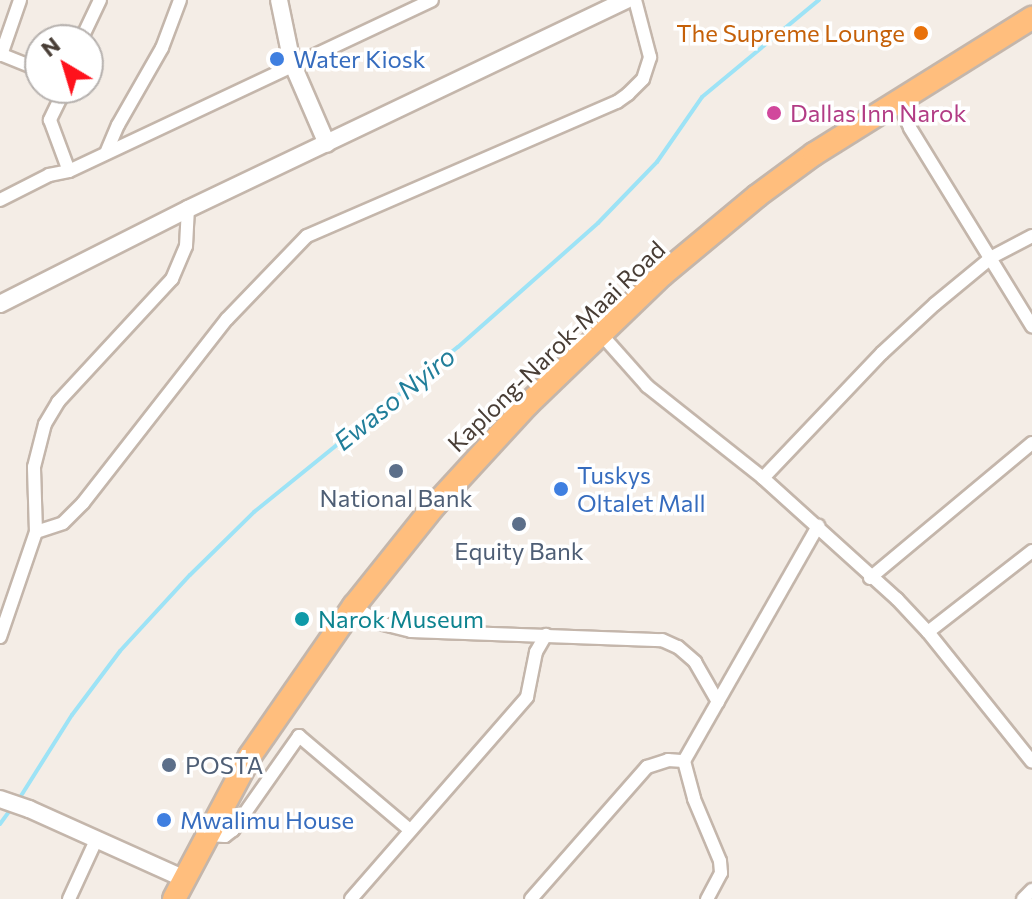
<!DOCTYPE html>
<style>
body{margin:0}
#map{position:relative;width:1032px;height:899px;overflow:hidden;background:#f4ede6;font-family:Commissioner,sans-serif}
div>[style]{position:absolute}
.stream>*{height:4px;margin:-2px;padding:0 2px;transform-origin:2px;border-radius:2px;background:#9de3f6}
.roads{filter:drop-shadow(2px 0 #c4b6ab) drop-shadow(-2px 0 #c4b6ab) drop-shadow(0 2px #c4b6ab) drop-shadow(0 -2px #c4b6ab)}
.minor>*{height:12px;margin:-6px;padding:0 6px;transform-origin:6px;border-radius:6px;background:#fff}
.tertiary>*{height:16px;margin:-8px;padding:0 8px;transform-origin:8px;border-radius:8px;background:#fff}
.trunk>*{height:22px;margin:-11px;padding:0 11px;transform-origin:11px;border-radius:11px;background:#ffbe7d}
.dots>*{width:22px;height:22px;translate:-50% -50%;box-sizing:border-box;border:4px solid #fff;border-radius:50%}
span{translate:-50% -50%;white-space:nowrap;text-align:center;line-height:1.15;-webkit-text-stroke:7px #fff;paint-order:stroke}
.food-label{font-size:24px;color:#c56008}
.right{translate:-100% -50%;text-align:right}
.shop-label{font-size:24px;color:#366cbe}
.left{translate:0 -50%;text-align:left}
.hotel-label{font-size:24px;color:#b23c85}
.street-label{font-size:24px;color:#483d35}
.service-label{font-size:24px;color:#4e5e75}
.culture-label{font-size:24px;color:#0d838f}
.water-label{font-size:26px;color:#217e9a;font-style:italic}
.north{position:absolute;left:24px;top:24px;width:80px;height:80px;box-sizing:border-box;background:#fff;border:2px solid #b6b1ae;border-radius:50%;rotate:322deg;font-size:22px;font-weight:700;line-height:32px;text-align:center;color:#483d35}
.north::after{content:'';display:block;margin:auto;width:28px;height:36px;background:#ff121c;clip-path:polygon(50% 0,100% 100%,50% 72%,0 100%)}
</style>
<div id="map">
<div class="stream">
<div style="left:19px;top:799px;width:99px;rotate:-57.8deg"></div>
<div style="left:72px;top:715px;width:80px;rotate:-53.1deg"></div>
<div style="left:120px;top:651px;width:103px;rotate:-47.4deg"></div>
<div style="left:190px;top:575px;width:90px;rotate:-44.5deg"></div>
<div style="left:254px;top:512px;width:262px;rotate:-39deg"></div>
<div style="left:458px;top:347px;width:187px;rotate:-41.5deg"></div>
<div style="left:598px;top:223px;width:85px;rotate:-46deg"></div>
<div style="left:657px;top:162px;width:79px;rotate:-55.3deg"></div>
<div style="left:702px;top:97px;width:152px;rotate:-39.7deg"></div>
<div style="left:0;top:824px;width:19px;rotate:-54deg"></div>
</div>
<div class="roads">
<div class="minor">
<div style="left:81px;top:40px;width:44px;rotate:-64.6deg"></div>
<div style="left:0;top:54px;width:43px;rotate:21.8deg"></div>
<div style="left:1px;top:55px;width:58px;rotate:-70.9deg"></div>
<div style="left:61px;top:88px;width:7px;rotate:82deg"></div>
<div style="left:62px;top:95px;width:28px;rotate:116deg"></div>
<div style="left:50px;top:120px;width:54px;rotate:69.6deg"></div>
<div style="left:69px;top:171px;width:401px;rotate:-25.2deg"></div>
<div style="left:899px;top:103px;width:27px;rotate:66deg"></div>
<div style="left:910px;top:128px;width:233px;rotate:58.4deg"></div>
<div style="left:106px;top:153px;width:30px;rotate:-67deg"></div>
<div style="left:118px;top:125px;width:89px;rotate:-60.3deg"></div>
<div style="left:162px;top:48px;width:51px;rotate:-69.4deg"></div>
<div style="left:0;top:200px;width:55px;rotate:-27deg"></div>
<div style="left:49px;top:175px;width:20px;rotate:-11deg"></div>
<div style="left:600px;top:333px;width:71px;rotate:48.4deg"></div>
<div style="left:647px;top:386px;width:148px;rotate:38.4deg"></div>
<div style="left:763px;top:478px;width:181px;rotate:42.1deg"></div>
<div style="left:897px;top:599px;width:45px;rotate:46.8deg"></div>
<div style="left:928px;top:632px;width:166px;rotate:51.3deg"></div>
<div style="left:763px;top:478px;width:173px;rotate:-46.4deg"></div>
<div style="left:882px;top:353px;width:72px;rotate:-42.8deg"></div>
<div style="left:935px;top:304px;width:74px;rotate:-39.5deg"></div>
<div style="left:992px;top:257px;width:45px;rotate:-27.7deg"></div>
<div style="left:36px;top:532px;width:28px;rotate:-18deg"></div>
<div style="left:63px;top:523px;width:28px;rotate:-45deg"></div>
<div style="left:83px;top:503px;width:234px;rotate:-52deg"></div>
<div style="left:227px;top:319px;width:115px;rotate:-46.1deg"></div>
<div style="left:307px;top:236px;width:338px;rotate:-23.4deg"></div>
<div style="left:617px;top:102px;width:14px;rotate:-36deg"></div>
<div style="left:628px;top:94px;width:21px;rotate:-45deg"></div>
<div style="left:643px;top:79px;width:23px;rotate:-72deg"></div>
<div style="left:650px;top:57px;width:59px;rotate:-104.7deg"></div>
<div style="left:870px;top:578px;width:211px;rotate:-39.8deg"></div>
<div style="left:354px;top:606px;width:30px;rotate:34deg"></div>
<div style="left:379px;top:623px;width:33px;rotate:14deg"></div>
<div style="left:411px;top:631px;width:251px;rotate:2.1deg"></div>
<div style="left:662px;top:640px;width:17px;rotate:24deg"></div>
<div style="left:678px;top:647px;width:23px;rotate:41deg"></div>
<div style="left:695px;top:662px;width:46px;rotate:60.1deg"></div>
<div style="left:928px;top:632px;width:132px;rotate:-37.9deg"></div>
<div style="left:0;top:637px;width:111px;rotate:-71.1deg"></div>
<div style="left:36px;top:532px;width:65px;rotate:-91.8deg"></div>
<div style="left:34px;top:467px;width:44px;rotate:-75.7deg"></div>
<div style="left:45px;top:424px;width:26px;rotate:-59deg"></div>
<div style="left:58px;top:402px;width:168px;rotate:-47.2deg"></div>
<div style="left:172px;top:279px;width:36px;rotate:-67deg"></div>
<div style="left:186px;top:246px;width:37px;rotate:-87deg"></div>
<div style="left:684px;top:761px;width:39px;rotate:75deg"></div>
<div style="left:694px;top:799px;width:67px;rotate:67.2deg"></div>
<div style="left:720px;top:861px;width:12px;rotate:85deg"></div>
<div style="left:721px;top:873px;width:30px;rotate:118deg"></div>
<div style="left:207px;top:835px;width:18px;rotate:3deg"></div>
<div style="left:225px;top:836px;width:10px;rotate:-37deg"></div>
<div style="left:233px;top:830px;width:115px;rotate:-54.9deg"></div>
<div style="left:299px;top:736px;width:145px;rotate:40.3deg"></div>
<div style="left:69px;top:899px;width:67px;rotate:-65.3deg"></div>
<div style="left:351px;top:899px;width:268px;rotate:-48.9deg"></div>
<div style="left:527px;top:697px;width:46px;rotate:-78.7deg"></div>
<div style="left:536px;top:652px;width:20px;rotate:-60deg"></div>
<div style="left:531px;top:899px;width:176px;rotate:-48.7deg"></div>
<div style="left:647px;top:767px;width:22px;rotate:-18deg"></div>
<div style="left:668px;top:760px;width:16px;rotate:4deg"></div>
<div style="left:684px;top:761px;width:271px;rotate:-60.3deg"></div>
<div style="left:1023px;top:899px;width:13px;rotate:-45deg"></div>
</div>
<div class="tertiary">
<div style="left:279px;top:0;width:64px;rotate:78.3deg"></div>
<div style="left:292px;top:63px;width:88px;rotate:66.6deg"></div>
<div style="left:0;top:304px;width:211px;rotate:-26.8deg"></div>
<div style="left:188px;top:209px;width:486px;rotate:-25.5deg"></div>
<div style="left:0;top:799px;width:31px;rotate:19deg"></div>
<div style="left:29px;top:809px;width:171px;rotate:24.2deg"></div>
</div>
<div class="trunk">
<div style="left:174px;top:899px;width:162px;rotate:-62deg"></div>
<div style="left:250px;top:756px;width:183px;rotate:-55.3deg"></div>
<div style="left:354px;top:606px;width:129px;rotate:-51.3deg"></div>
<div style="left:435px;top:505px;width:137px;rotate:-47.4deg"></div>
<div style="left:528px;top:404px;width:186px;rotate:-43.9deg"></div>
<div style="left:662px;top:275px;width:124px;rotate:-39.7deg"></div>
<div style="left:757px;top:196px;width:71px;rotate:-36.4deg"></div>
<div style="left:814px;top:154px;width:257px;rotate:-32deg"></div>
</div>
</div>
<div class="dots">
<div style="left:921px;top:33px;background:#e8710a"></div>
<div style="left:277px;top:59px;background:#3f7fe0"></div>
<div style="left:774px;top:113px;background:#d1479c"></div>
<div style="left:396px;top:471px;background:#5c6f8a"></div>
<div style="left:561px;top:489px;background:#3f7fe0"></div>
<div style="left:519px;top:524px;background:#5c6f8a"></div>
<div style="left:302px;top:619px;background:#0f9aa8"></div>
<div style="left:169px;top:765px;background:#5c6f8a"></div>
<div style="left:164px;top:820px;background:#3f7fe0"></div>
</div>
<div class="food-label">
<span class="right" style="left:905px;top:33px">The Supreme Lounge</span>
</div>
<div class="shop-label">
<span class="left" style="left:293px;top:59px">Water Kiosk</span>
<span class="left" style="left:577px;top:489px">Tuskys<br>Oltalet Mall</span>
<span class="left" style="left:180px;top:820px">Mwalimu House</span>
</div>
<div class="hotel-label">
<span class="left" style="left:790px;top:113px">Dallas Inn Narok</span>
</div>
<div class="street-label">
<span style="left:556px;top:346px;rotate:-44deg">Kaplong-Narok-Maai Road</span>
</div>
<div class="service-label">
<span style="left:396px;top:498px">National Bank</span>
<span style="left:519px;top:551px">Equity Bank</span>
<span class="left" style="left:185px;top:765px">POSTA</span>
</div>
<div class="culture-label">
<span class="left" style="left:318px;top:619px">Narok Museum</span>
</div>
<div class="water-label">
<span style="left:394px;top:398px;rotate:-39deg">Ewaso Nyiro</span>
</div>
<div class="north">N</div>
</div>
